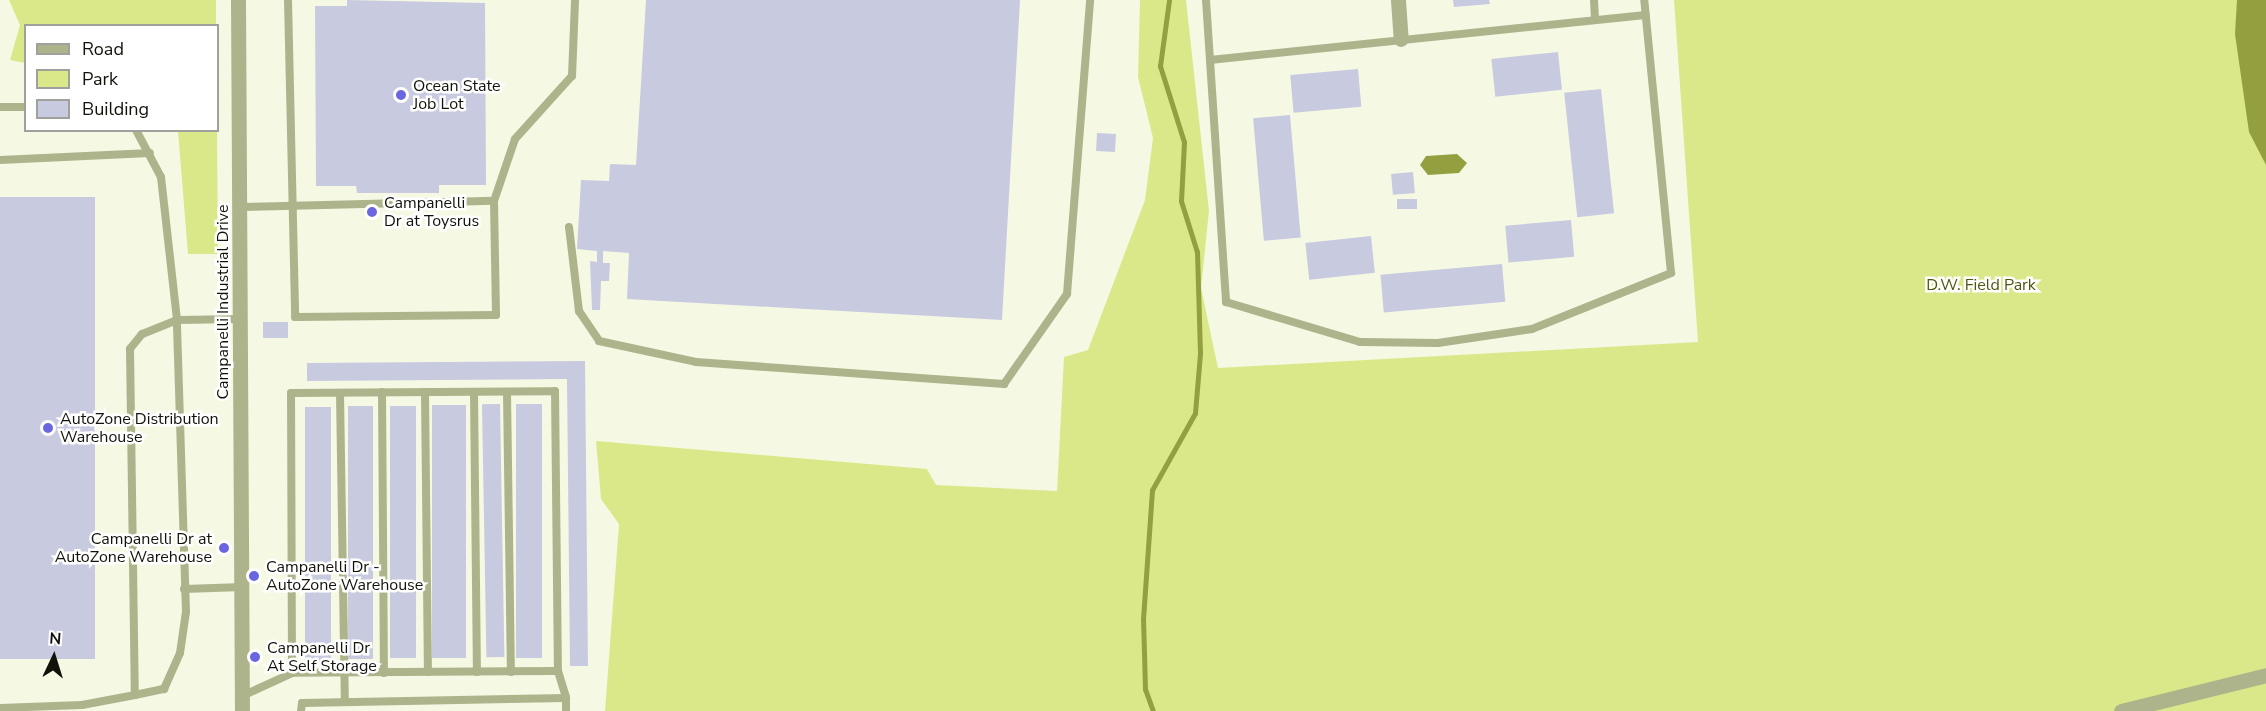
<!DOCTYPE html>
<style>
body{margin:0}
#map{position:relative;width:2266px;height:711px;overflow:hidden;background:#f5f9e3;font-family:"Nunito Sans",sans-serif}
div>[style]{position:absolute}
.green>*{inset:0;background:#dbe88a}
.water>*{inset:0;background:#949f3f}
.stream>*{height:5px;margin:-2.5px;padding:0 2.5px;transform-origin:2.5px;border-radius:2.5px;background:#949f3f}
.building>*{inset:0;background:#c8cae0;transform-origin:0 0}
.service>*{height:8px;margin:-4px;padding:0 4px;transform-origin:4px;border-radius:4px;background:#adb48c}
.minor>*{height:15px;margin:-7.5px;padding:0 7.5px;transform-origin:7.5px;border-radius:7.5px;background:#adb48c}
.dots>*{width:16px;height:16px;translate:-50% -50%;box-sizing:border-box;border:3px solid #fff;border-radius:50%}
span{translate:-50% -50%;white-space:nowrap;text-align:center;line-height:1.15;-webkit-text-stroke:5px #fff;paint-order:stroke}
.poi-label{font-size:16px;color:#11130b}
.left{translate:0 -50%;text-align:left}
.right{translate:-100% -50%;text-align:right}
.park-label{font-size:16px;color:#4f560f}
.street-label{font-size:16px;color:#11130b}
.legend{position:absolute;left:24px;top:24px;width:195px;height:108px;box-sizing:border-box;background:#fff;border:2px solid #a0a19d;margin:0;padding:8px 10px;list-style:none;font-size:18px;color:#11130b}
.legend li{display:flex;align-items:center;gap:12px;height:30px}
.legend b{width:30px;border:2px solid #a0a19d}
.north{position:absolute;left:24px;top:627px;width:60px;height:60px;-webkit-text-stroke:4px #fff;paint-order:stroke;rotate:4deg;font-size:16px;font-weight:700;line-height:24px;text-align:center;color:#11130b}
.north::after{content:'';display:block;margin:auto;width:21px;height:27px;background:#11130b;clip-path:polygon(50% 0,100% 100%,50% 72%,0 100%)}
</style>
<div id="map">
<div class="green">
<div style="clip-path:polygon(9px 0,216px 0,216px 25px,26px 26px,25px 63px,10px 60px,20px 25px)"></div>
<div style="clip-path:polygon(1140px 0,1186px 0,1209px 211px,1201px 288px,1218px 368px,1698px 342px,1674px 0,2266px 0,2266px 711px,605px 711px,619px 524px,601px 499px,596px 441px,927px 469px,936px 485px,1057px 491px,1064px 357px,1088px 350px,1145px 200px,1153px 138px,1138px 77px)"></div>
<div style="clip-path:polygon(178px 131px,217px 131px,218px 254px,188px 254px)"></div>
</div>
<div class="water">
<div style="clip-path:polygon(2237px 0,2266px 0,2266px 165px,2249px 132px,2235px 34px)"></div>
<div style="clip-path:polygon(1457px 154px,1467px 163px,1459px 173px,1428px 175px,1420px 165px,1426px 156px)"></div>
</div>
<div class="stream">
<div style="left:1153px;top:711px;width:23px;rotate:-110deg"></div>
<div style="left:1145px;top:689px;width:70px;rotate:-91.6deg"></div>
<div style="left:1143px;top:619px;width:129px;rotate:-86deg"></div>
<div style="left:1152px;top:490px;width:88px;rotate:-60.8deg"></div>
<div style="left:1195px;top:413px;width:60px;rotate:-85.2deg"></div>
<div style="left:1200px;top:353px;width:101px;rotate:-91.7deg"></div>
<div style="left:1197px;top:252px;width:53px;rotate:-107.4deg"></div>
<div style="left:1181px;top:201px;width:59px;rotate:-87.1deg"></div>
<div style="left:1184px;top:142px;width:80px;rotate:-107.5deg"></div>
<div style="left:1160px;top:66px;width:67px;rotate:-82.2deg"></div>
</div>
<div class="building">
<div style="clip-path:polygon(347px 0,485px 3px,486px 185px,439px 185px,439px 193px,357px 193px,356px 186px,316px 186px,315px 6px,347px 6px)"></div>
<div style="clip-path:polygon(646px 0,1020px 0,1002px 320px,627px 299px,629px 253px,603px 251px,603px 263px,610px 263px,609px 281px,601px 281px,600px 310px,592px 310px,590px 261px,597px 262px,597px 251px,577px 249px,581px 180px,609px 181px,610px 164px,636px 165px)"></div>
<div style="clip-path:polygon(1453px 0,1489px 0,1490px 4px,1454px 7px)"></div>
<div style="left:1558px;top:52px;width:38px;height:67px;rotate:84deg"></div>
<div style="left:1358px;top:69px;width:38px;height:68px;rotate:85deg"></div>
<div style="left:1601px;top:89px;width:125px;height:37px;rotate:84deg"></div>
<div style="left:1290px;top:115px;width:123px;height:37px;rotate:85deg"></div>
<div style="left:1097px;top:133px;width:19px;height:18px;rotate:3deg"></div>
<div style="left:1413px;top:172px;width:21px;height:22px;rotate:85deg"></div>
<div style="left:0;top:197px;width:95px;height:462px"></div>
<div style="left:1397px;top:199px;width:20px;height:10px"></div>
<div style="left:1571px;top:220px;width:37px;height:66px;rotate:85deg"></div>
<div style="left:1371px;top:236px;width:37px;height:66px;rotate:84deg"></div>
<div style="left:1502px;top:264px;width:38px;height:122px;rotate:85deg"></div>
<div style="left:263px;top:322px;width:25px;height:16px"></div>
<div style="clip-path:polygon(585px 361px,588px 666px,570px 666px,567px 379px,307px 381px,307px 363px)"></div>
<div style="left:500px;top:404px;width:253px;height:18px;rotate:89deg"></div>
<div style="left:516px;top:404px;width:26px;height:254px"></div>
<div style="left:466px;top:405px;width:253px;height:34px;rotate:90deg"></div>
<div style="left:348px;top:406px;width:25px;height:253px"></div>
<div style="left:390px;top:406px;width:26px;height:252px"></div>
<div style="left:305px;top:407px;width:26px;height:254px"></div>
</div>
<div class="service">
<div style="left:288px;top:0;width:317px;rotate:88.7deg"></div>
<div style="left:295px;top:317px;width:201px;rotate:-0.6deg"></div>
<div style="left:496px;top:315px;width:114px;rotate:-91deg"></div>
<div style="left:1206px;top:0;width:303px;rotate:86.2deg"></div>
<div style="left:1226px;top:302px;width:140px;rotate:16.6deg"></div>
<div style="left:1360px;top:342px;width:78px;rotate:0.7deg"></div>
<div style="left:1438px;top:343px;width:95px;rotate:-8.5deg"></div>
<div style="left:1532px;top:329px;width:150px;rotate:-21.9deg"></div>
<div style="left:1671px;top:273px;width:274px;rotate:-95.6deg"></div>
<div style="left:1594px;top:0;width:20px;rotate:87deg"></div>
<div style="left:1210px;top:60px;width:438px;rotate:-5.9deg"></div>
<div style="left:0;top:107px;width:26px"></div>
<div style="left:136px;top:130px;width:53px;rotate:62deg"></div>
<div style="left:161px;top:177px;width:144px;rotate:83.6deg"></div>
<div style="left:177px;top:320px;width:63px;rotate:-0.9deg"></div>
<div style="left:0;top:160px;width:150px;rotate:-2.7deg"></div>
<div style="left:241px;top:207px;width:253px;rotate:-1.4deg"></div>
<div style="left:494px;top:201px;width:65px;rotate:-71.3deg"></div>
<div style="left:515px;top:139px;width:85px;rotate:-47.9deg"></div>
<div style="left:572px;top:76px;width:76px;rotate:-87.7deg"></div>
<div style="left:569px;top:227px;width:85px;rotate:83.2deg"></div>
<div style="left:579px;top:311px;width:36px;rotate:56deg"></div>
<div style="left:599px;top:341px;width:99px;rotate:12.2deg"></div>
<div style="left:696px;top:362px;width:309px;rotate:4.1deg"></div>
<div style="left:1004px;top:384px;width:110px;rotate:-55deg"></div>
<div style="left:1067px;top:294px;width:295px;rotate:-85.5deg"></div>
<div style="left:382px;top:392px;width:281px;rotate:89.6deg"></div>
<div style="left:425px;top:392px;width:280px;rotate:89.4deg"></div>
<div style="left:474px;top:392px;width:280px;rotate:89.4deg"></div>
<div style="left:507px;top:392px;width:280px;rotate:89.2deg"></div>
<div style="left:340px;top:393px;width:309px;rotate:89.1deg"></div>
<div style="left:184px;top:589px;width:59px;rotate:-1.9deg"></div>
<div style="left:558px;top:671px;width:28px;rotate:73deg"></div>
<div style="left:242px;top:696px;width:55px;rotate:-24.7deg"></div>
<div style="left:292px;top:673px;width:280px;rotate:-90.2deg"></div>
<div style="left:291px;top:393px;width:264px;rotate:-0.4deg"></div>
<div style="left:555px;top:391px;width:280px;rotate:89.4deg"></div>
<div style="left:558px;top:671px;width:266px;rotate:179.6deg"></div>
<div style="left:0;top:708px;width:82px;rotate:-2.1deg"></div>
<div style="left:82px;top:705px;width:54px;rotate:-10.7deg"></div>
<div style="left:135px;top:695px;width:30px;rotate:-12deg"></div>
<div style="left:164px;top:689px;width:39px;rotate:-66deg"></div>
<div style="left:180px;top:653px;width:41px;rotate:-81.7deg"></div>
<div style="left:186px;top:612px;width:292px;rotate:-91.8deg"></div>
<div style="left:177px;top:320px;width:38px;rotate:158deg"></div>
<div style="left:142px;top:334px;width:19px;rotate:129deg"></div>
<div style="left:130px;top:349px;width:346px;rotate:89.2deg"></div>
<div style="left:301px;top:711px;width:8px;rotate:-83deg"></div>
<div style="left:302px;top:703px;width:264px;rotate:-1.1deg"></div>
<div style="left:566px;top:698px;width:13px;rotate:90deg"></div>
</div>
<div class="minor">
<div style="left:238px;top:0;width:711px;rotate:89.68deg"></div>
<div style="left:1398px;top:0;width:39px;rotate:86deg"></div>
<div style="left:2121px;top:711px;width:149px;rotate:-13.9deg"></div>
</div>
<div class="dots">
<div style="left:401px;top:95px;background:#6a66df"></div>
<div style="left:372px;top:212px;background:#6a66df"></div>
<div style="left:48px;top:428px;background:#6a66df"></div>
<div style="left:224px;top:548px;background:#6a66df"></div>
<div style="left:254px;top:576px;background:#6a66df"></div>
<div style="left:255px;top:657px;background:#6a66df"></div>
</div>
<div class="poi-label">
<span class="left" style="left:413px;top:95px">Ocean State<br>Job Lot</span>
<span class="left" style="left:384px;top:212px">Campanelli<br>Dr at Toysrus</span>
<span class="left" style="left:60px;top:428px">AutoZone Distribution<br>Warehouse</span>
<span class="right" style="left:212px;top:548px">Campanelli Dr at<br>AutoZone Warehouse</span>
<span class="left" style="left:266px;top:576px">Campanelli Dr -<br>AutoZone Warehouse</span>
<span class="left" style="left:267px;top:657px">Campanelli Dr<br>At Self Storage</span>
</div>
<div class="park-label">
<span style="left:1981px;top:285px">D.W. Field Park</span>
</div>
<div class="street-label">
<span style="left:223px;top:302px;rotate:-90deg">Campanelli Industrial Drive</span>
</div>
<ul class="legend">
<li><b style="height:8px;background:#adb48c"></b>Road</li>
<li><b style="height:16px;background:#dbe88a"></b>Park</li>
<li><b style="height:16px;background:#c8cae0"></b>Building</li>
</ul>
<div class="north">N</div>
</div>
